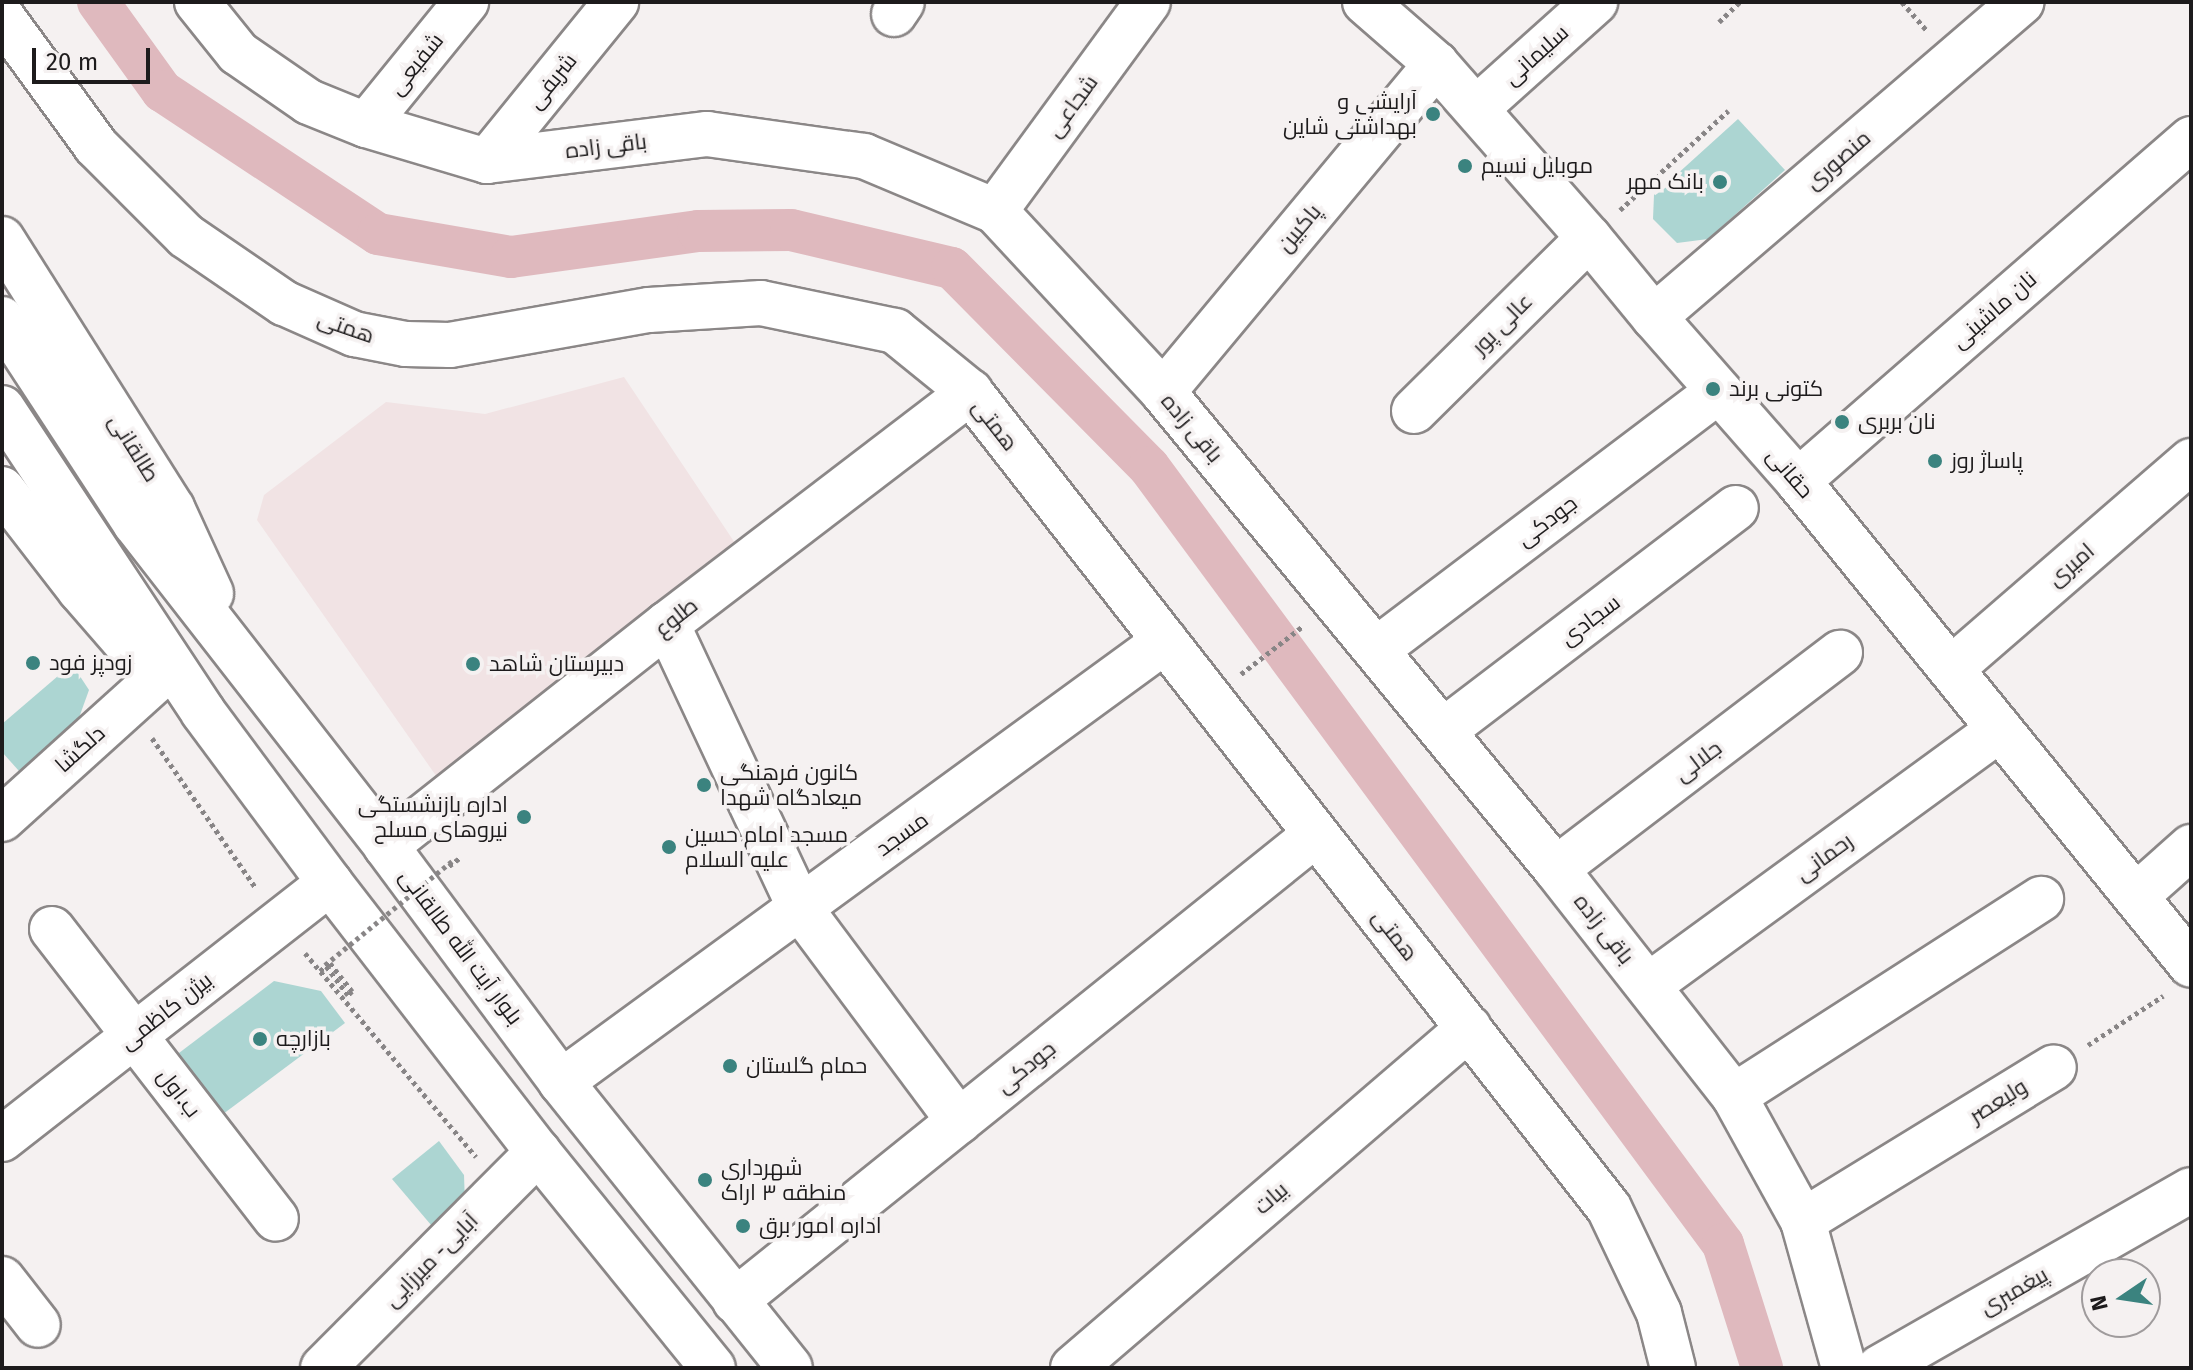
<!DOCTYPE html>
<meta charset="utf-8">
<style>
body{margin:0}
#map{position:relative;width:2193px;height:1370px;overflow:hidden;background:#f5f1f1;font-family:"Fira Sans",Cairo,sans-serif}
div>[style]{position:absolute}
.built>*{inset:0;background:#f1e3e4}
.canal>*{height:42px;margin:-21px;padding:0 21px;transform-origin:21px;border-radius:21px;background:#dfb9be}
.building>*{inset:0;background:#acd5d2}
.path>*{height:5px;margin-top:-2.5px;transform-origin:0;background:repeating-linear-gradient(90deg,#888586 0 4px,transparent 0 8px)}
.roads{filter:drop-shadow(2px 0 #8b8787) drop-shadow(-2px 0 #8b8787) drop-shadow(0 2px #8b8787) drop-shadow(0 -2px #8b8787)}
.street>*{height:44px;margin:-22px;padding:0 22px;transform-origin:22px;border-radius:22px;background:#fff}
.secondary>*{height:44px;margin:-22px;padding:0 22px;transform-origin:22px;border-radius:22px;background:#fff}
.path-bridge>*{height:5px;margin-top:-2.5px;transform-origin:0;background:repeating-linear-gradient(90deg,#888586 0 4px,transparent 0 8px)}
.dots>*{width:22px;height:22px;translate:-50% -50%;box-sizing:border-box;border:4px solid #f5f1f1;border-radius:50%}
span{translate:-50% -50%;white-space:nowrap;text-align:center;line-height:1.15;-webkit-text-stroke:7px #f5f1f1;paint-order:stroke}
.street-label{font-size:22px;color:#1d1b1c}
.poi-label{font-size:22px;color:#1d1b1c}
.right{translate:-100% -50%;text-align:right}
.left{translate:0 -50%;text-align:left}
.frame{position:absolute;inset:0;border:4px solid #1d1b1c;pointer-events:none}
.north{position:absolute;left:2081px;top:1258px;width:80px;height:80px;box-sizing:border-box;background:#f5f1f1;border:2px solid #9f9b9c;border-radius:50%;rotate:257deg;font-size:22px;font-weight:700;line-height:32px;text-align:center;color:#1d1b1c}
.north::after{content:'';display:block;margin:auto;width:28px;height:36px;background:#3b837f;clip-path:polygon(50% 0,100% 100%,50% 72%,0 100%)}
.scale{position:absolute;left:32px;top:48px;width:118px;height:36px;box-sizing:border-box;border:4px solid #1d1b1c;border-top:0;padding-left:10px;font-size:24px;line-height:28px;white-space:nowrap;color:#1d1b1c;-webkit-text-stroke:6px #f5f1f1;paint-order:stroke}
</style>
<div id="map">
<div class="built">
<div style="clip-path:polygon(624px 377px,739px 549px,439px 780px,257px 520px,264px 495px,386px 402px,485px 414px)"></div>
</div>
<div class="canal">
<div style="left:98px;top:2px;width:110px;rotate:54.3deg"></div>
<div style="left:162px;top:91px;width:259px;rotate:33.5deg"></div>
<div style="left:378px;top:234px;width:135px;rotate:9.8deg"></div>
<div style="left:511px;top:257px;width:189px;rotate:-7.9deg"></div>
<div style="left:698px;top:231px;width:93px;rotate:-0.6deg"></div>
<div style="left:791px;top:230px;width:165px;rotate:13.3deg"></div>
<div style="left:952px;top:268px;width:280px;rotate:45.3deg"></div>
<div style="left:1149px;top:467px;width:966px;rotate:53.55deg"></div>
<div style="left:1723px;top:1244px;width:130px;rotate:72.5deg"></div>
</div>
<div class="building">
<div style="clip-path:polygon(1738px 119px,1785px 170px,1708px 239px,1677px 243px,1653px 219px,1654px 195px)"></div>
<div style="clip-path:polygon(72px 664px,89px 690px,76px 726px,19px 771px,2px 752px,2px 724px)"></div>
<div style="clip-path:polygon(274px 981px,321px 991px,345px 1023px,219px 1117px,175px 1056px)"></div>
<div style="clip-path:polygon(439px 1141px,464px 1175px,465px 1204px,437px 1232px,392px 1179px)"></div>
</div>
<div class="path">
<div style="left:1902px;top:2px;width:37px;rotate:49deg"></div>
<div style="left:1719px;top:22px;width:29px;rotate:-44deg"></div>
<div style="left:1620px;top:210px;width:147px;rotate:-42.5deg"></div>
<div style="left:1241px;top:674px;width:78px;rotate:-37.7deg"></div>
<div style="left:152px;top:738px;width:183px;rotate:55.3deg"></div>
<div style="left:449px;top:866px;width:15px;rotate:-37deg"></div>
<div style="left:305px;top:953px;width:266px;rotate:50deg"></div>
<div style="left:320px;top:971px;width:13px;rotate:-39deg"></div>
<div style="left:330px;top:963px;width:36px;rotate:52deg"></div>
<div style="left:352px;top:991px;width:6px;rotate:135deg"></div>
<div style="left:348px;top:995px;width:38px;rotate:-127deg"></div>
<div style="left:2088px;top:1045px;width:90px;rotate:-33.2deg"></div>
</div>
<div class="roads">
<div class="street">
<div style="left:894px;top:14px;width:14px;rotate:-56deg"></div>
<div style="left:2px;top:17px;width:160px;rotate:53.9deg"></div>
<div style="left:96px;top:146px;width:127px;rotate:45deg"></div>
<div style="left:186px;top:236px;width:119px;rotate:34.4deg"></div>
<div style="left:284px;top:303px;width:77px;rotate:23.9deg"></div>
<div style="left:354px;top:334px;width:53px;rotate:10.9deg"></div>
<div style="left:406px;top:344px;width:44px;rotate:1.3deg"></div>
<div style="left:450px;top:345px;width:202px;rotate:-10deg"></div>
<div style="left:649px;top:310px;width:112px;rotate:-3.6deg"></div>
<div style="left:761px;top:303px;width:137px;rotate:11.8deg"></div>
<div style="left:895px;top:331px;width:97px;rotate:39.1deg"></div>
<div style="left:970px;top:392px;width:1036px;rotate:51.94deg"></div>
<div style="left:1609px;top:1208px;width:116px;rotate:64.5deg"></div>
<div style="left:1659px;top:1313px;width:57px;rotate:75.7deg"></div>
<div style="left:1477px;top:108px;width:159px;rotate:-41.9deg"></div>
<div style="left:366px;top:125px;width:159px;rotate:-50.9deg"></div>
<div style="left:487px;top:161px;width:205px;rotate:-50.9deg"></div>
<div style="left:995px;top:211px;width:259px;rotate:-53.8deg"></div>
<div style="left:1654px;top:317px;width:484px;rotate:-40.6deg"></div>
<div style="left:1163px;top:392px;width:427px;rotate:-50.2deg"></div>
<div style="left:1414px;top:411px;width:246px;rotate:-44.7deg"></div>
<div style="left:1798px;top:481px;width:521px;rotate:-41.03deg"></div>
<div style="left:667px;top:624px;width:314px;rotate:64.9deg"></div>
<div style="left:800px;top:908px;width:266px;rotate:53.3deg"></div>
<div style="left:1376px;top:650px;width:429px;rotate:-37.1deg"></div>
<div style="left:1951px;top:669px;width:318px;rotate:-40.9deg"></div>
<div style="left:1443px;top:731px;width:368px;rotate:-37.3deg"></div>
<div style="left:2px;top:819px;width:210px;rotate:-42.1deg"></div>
<div style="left:386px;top:846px;width:358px;rotate:-38.3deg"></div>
<div style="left:667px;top:624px;width:382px;rotate:-37.4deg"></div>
<div style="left:1556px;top:869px;width:357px;rotate:-37.3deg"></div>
<div style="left:2136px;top:896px;width:74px;rotate:-41.7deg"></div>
<div style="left:52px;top:929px;width:366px;rotate:52.3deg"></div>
<div style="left:1649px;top:985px;width:434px;rotate:-36.1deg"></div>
<div style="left:561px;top:1082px;width:748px;rotate:-36.13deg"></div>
<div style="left:1734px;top:1096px;width:365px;rotate:-32.7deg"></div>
<div style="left:2px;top:1139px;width:416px;rotate:-38deg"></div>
<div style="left:1803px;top:1221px;width:294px;rotate:-31.5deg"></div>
<div style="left:2px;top:1279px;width:58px;rotate:52deg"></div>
<div style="left:735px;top:1301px;width:745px;rotate:-38.79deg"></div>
<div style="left:323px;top:1368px;width:305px;rotate:-45.1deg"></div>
<div style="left:1073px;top:1368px;width:522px;rotate:-40.65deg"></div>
<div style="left:1879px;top:1368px;width:359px;rotate:-29.7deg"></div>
</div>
<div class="secondary">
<div style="left:197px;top:2px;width:65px;rotate:51.2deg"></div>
<div style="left:238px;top:53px;width:86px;rotate:34.6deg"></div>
<div style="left:309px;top:102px;width:61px;rotate:22deg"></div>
<div style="left:366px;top:125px;width:126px;rotate:16.6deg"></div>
<div style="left:487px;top:161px;width:222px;rotate:-7deg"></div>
<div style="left:707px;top:134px;width:159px;rotate:8deg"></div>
<div style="left:864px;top:156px;width:142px;rotate:22.8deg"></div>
<div style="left:995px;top:211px;width:247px;rotate:47.1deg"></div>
<div style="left:1163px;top:392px;width:618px;rotate:50.51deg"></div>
<div style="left:1556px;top:869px;width:288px;rotate:51.9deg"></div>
<div style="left:1734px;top:1096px;width:143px;rotate:61.1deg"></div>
<div style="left:1803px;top:1221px;width:153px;rotate:74.4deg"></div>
<div style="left:1365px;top:2px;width:94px;rotate:41.1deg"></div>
<div style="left:1436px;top:64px;width:232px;rotate:48.7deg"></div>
<div style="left:1589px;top:238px;width:102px;rotate:50.6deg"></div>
<div style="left:1654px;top:317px;width:218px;rotate:48.7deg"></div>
<div style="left:1798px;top:481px;width:623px;rotate:50.92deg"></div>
<div style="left:2px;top:239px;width:318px;rotate:57.7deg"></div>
<div style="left:172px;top:508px;width:94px;rotate:65.4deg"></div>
<div style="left:2px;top:319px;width:244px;rotate:56.9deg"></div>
<div style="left:135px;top:523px;width:409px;rotate:52.1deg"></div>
<div style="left:386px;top:846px;width:294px;rotate:53.4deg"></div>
<div style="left:561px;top:1082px;width:366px;rotate:51.3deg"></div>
<div style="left:2px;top:408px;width:364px;rotate:56.5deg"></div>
<div style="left:203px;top:712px;width:213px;rotate:53.4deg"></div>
<div style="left:330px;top:883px;width:340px;rotate:52.3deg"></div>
<div style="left:538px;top:1152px;width:278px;rotate:51deg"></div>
<div style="left:2px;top:489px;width:128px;rotate:52.3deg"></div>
<div style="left:80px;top:590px;width:102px;rotate:49deg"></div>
</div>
</div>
<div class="path-bridge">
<div style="left:325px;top:965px;width:164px;rotate:-39.3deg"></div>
</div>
<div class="dots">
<div style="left:1433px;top:114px;background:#3b837f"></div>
<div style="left:1465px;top:166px;background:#3b837f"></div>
<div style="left:1720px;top:182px;background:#3b837f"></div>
<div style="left:1713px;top:389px;background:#3b837f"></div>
<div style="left:1842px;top:422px;background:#3b837f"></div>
<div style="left:1935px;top:461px;background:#3b837f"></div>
<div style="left:33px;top:663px;background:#3b837f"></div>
<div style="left:473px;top:664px;background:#3b837f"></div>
<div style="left:704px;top:785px;background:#3b837f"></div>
<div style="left:524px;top:817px;background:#3b837f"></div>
<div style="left:669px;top:847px;background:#3b837f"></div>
<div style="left:260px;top:1039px;background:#3b837f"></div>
<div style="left:730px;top:1066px;background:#3b837f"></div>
<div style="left:705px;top:1180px;background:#3b837f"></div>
<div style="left:743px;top:1226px;background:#3b837f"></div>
</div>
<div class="street-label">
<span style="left:1536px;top:55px;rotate:-42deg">سلیمانی</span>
<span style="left:416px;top:64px;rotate:-51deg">شفیعی</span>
<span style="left:552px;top:81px;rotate:-51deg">شریفی</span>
<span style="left:1072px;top:106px;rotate:-54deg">شجاعی</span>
<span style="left:606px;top:146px;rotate:-7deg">باقی زاده</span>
<span style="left:1838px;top:160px;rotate:-41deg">منصوری</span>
<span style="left:1299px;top:228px;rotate:-50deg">پاکبین</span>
<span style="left:1994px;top:310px;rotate:-41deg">نان ماشینی</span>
<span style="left:1502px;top:324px;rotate:-45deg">عالی پور</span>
<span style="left:346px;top:327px;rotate:19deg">همتی</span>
<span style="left:995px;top:425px;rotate:52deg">همتی</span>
<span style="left:1192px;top:428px;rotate:50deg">باقی زاده</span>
<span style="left:134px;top:448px;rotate:58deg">طالقانی</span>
<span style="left:1790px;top:473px;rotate:49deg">حقانی</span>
<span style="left:1547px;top:521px;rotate:-37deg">جودکی</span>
<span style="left:2071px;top:565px;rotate:-41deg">امیری</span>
<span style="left:676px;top:617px;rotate:-38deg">طلوع</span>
<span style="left:1590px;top:620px;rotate:-37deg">سجادی</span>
<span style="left:80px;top:749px;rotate:-42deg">دلگشا</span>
<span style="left:1698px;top:761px;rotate:-37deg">جلالی</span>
<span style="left:902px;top:834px;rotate:-36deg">مسجد</span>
<span style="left:1824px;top:857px;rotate:-36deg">رحمانی</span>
<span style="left:1604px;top:929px;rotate:52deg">باقی زاده</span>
<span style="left:1395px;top:935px;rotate:52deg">همتی</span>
<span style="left:461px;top:947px;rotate:53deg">بلوار آیت الله طالقانی</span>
<span style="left:166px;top:1011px;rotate:-38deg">بیژن کاظمی</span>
<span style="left:1026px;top:1067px;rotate:-39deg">جودکی</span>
<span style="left:179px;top:1093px;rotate:52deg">ب.اول</span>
<span style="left:1998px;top:1101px;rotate:-32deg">ولیعصر</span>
<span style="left:1271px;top:1198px;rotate:-41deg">بیات</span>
<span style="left:431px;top:1260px;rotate:-45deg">آبایی- میرزایی</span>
<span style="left:2014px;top:1291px;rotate:-30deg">پیغمبری</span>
</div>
<div class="poi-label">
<span class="right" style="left:1417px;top:114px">آرایشی و<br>بهداشتی شاین</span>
<span class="left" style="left:1481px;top:166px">موبایل نسیم</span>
<span class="right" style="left:1704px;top:182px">بانک مهر</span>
<span class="left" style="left:1729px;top:389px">کتونی برند</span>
<span class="left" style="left:1858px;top:422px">نان بربری</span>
<span class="left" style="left:1951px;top:461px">پاساژ روز</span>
<span class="left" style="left:49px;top:663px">زودپز فود</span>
<span class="left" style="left:489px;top:664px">دبیرستان شاهد</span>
<span class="left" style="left:720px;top:785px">کانون فرهنگی<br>میعادگاه شهدا</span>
<span class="right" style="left:508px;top:817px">اداره بازنشستگی<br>نیروهای مسلح</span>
<span class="left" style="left:685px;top:847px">مسجد امام حسین<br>علیه السلام</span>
<span class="left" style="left:276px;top:1039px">بازارچه</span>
<span class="left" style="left:746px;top:1066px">حمام گلستان</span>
<span class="left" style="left:721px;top:1180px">شهرداری<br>منطقه ۳ اراک</span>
<span class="left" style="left:759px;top:1226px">اداره امور برق</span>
</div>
<div class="frame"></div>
<div class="north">N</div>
<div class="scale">20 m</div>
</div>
